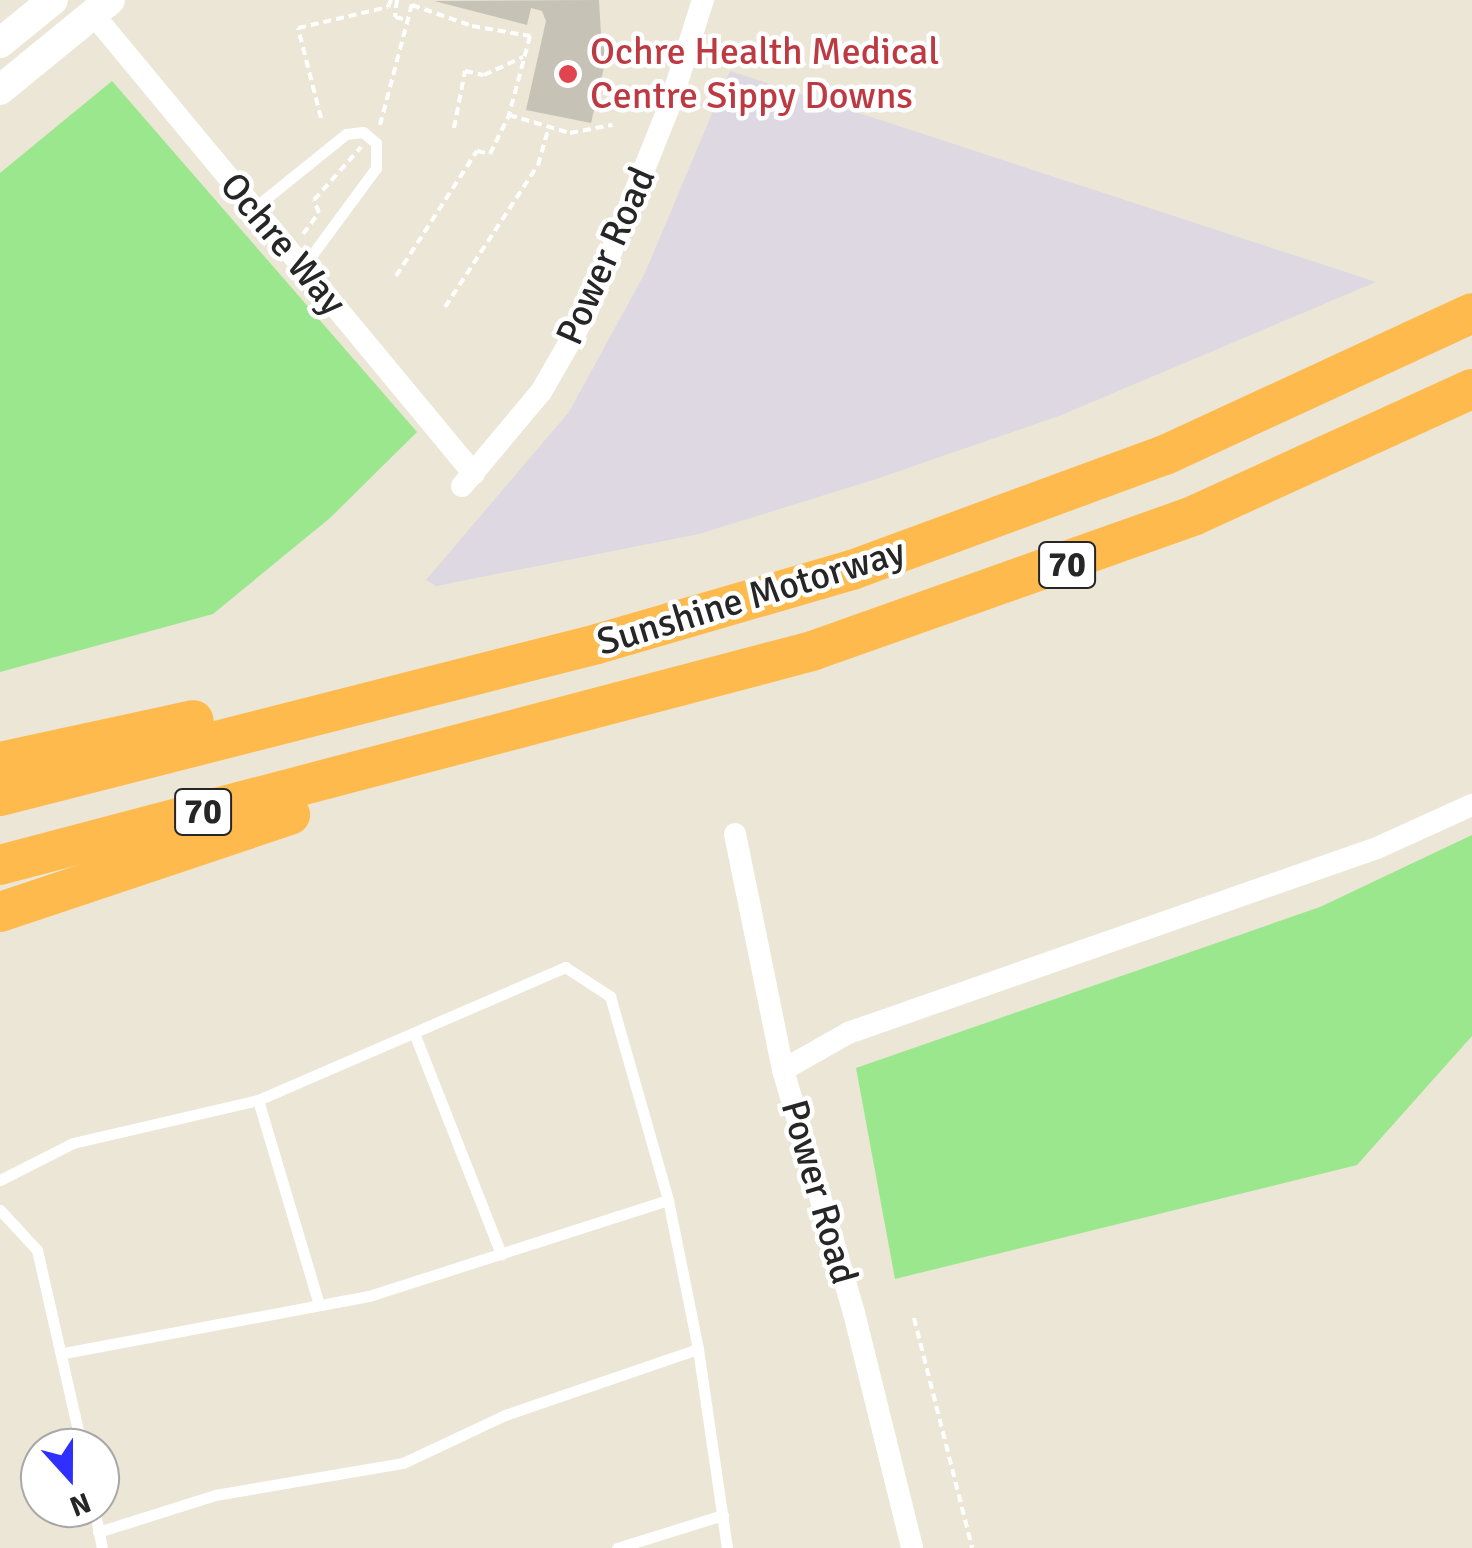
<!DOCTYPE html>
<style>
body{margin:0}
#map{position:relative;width:1472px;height:1548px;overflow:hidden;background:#ebe6d6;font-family:Signika,sans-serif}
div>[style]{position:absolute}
.industrial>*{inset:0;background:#ddd8e2}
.green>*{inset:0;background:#9be78d}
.building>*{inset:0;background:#c6c2b6}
.path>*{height:4px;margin-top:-2px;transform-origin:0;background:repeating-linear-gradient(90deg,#fff 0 8px,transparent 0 13px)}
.lane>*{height:11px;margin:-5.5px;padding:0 5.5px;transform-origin:5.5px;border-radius:5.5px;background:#fff}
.street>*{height:22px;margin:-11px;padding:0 11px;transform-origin:11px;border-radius:11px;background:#fff}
.secondary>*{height:30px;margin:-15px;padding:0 15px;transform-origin:15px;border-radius:15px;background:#fff}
.highway>*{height:40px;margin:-20px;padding:0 20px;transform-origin:20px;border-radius:20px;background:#ffba4d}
.dots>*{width:28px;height:28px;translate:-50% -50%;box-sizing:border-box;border:5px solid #fff;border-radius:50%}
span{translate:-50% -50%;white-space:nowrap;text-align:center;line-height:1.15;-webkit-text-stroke:9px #fff;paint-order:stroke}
.shield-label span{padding:2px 8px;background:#fff;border:2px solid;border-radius:8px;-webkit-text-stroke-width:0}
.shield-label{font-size:35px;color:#262626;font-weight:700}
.health-label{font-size:38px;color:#be3a42}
.left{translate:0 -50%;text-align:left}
.street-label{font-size:38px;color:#262626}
.north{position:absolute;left:20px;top:1428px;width:100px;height:100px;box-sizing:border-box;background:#fff;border:2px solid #a8a8a8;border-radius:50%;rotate:159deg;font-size:28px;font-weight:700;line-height:40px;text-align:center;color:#262626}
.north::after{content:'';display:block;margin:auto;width:35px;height:45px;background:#2f30ff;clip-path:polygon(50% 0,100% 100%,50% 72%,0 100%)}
</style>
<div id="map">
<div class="industrial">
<div style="clip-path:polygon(730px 71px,1376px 282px,1059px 416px,873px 480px,699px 534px,436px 586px,426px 580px,569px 412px,645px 273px)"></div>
</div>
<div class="green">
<div style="clip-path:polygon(112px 81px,417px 432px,330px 518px,213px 614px,0 672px,0 173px)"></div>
<div style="clip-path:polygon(1472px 835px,1472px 1036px,1357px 1165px,895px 1279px,856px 1068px,1320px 907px)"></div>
</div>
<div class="building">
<div style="clip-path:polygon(599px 0,601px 34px,611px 37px,591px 123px,526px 110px,546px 21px,542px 11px,531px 8px,527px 25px,434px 1px)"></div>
</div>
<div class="path">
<div style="left:397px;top:0;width:17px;rotate:97deg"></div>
<div style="left:395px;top:17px;width:12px;rotate:14deg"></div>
<div style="left:412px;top:5px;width:64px;rotate:19.3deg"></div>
<div style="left:472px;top:26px;width:59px;rotate:9.8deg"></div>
<div style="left:530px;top:36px;width:82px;rotate:104.9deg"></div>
<div style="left:509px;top:115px;width:64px;rotate:16.4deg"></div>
<div style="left:570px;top:133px;width:43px;rotate:-10.8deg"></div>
<div style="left:321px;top:118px;width:93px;rotate:-104.3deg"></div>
<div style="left:298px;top:28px;width:92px;rotate:-13.1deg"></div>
<div style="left:388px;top:7px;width:8px;rotate:-67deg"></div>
<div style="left:380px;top:125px;width:129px;rotate:-75.2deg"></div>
<div style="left:454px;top:128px;width:58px;rotate:-79.1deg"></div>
<div style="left:465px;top:71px;width:19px;rotate:12deg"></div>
<div style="left:484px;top:75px;width:43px;rotate:-24.8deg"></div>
<div style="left:303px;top:234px;width:26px;rotate:-53deg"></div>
<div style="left:319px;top:213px;width:14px;rotate:-111deg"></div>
<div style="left:314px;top:200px;width:71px;rotate:-48.4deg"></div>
<div style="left:396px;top:276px;width:149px;rotate:-57.1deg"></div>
<div style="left:477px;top:151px;width:13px;rotate:13deg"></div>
<div style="left:490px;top:154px;width:43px;rotate:-64deg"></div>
<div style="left:445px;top:307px;width:170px;rotate:-56.8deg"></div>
<div style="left:538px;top:165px;width:40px;rotate:-74deg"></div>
<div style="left:914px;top:1318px;width:237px;rotate:75.8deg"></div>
</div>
<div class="lane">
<div style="left:253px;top:209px;width:119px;rotate:-38.9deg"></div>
<div style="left:346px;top:134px;width:17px;rotate:-7deg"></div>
<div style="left:363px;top:132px;width:17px;rotate:40deg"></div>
<div style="left:376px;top:143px;width:25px;rotate:90deg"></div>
<div style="left:376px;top:168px;width:123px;rotate:126.4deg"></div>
<div style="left:414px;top:1033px;width:238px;rotate:68.5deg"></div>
<div style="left:258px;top:1100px;width:214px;rotate:73.4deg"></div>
<div style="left:0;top:1180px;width:82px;rotate:-26.9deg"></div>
<div style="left:73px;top:1143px;width:190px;rotate:-13.1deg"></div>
<div style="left:258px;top:1100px;width:335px;rotate:-23.4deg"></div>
<div style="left:565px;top:967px;width:54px;rotate:32.8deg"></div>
<div style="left:610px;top:996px;width:212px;rotate:74.1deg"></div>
<div style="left:668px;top:1200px;width:152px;rotate:78.6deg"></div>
<div style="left:698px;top:1349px;width:201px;rotate:81.7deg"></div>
<div style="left:0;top:1210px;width:54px;rotate:47.2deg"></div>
<div style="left:37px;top:1250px;width:203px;rotate:77.2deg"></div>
<div style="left:64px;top:1353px;width:310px;rotate:-10.6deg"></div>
<div style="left:369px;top:1296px;width:314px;rotate:-17.8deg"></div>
<div style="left:94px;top:1508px;width:41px;rotate:78.7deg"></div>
<div style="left:98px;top:1532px;width:123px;rotate:-17.5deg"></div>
<div style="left:215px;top:1495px;width:191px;rotate:-9.7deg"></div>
<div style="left:403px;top:1463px;width:113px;rotate:-25.2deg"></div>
<div style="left:505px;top:1415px;width:204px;rotate:-18.9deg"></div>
<div style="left:617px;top:1548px;width:111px;rotate:-17.3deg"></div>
</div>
<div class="street">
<div style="left:93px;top:14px;width:597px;rotate:50.37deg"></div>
<div style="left:462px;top:486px;width:123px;rotate:-50deg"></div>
<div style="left:541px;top:392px;width:92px;rotate:-60.1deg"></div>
<div style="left:587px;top:312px;width:223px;rotate:-68.2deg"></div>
<div style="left:670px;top:105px;width:110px;rotate:-72.6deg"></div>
<div style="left:735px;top:834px;width:241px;rotate:78.5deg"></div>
<div style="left:783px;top:1070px;width:253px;rotate:73.7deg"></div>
<div style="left:854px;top:1313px;width:242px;rotate:76.1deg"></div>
<div style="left:783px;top:1070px;width:75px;rotate:-29.6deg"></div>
<div style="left:848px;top:1033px;width:560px;rotate:-19.28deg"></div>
<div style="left:1377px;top:848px;width:104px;rotate:-24.4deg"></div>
</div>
<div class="secondary">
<div style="left:0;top:43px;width:68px;rotate:-39.1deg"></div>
<div style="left:0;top:90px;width:142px;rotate:-39.3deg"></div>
</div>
<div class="highway">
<div style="left:0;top:762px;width:198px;rotate:-12.2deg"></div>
<div style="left:0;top:796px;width:616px;rotate:-14.28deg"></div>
<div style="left:597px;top:644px;width:266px;rotate:-16.2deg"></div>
<div style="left:852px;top:570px;width:333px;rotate:-20.2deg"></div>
<div style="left:1165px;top:455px;width:338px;rotate:-24.8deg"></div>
<div style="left:0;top:865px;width:840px;rotate:-14.76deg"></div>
<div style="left:812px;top:651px;width:406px;rotate:-19.5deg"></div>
<div style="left:1195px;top:515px;width:304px;rotate:-24.5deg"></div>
<div style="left:0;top:912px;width:306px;rotate:-18.5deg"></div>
</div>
<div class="dots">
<div style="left:568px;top:74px;background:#e0444e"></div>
</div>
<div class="shield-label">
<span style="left:1067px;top:565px">70</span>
<span style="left:203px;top:812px">70</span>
</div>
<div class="health-label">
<span class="left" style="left:590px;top:74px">Ochre Health Medical<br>Centre Sippy Downs</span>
</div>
<div class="street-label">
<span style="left:283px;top:244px;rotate:50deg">Ochre Way</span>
<span style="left:606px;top:256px;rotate:-66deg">Power Road</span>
<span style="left:751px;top:597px;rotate:-17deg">Sunshine Motorway</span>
<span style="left:819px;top:1192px;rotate:74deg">Power Road</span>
</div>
<div class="north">N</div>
</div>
